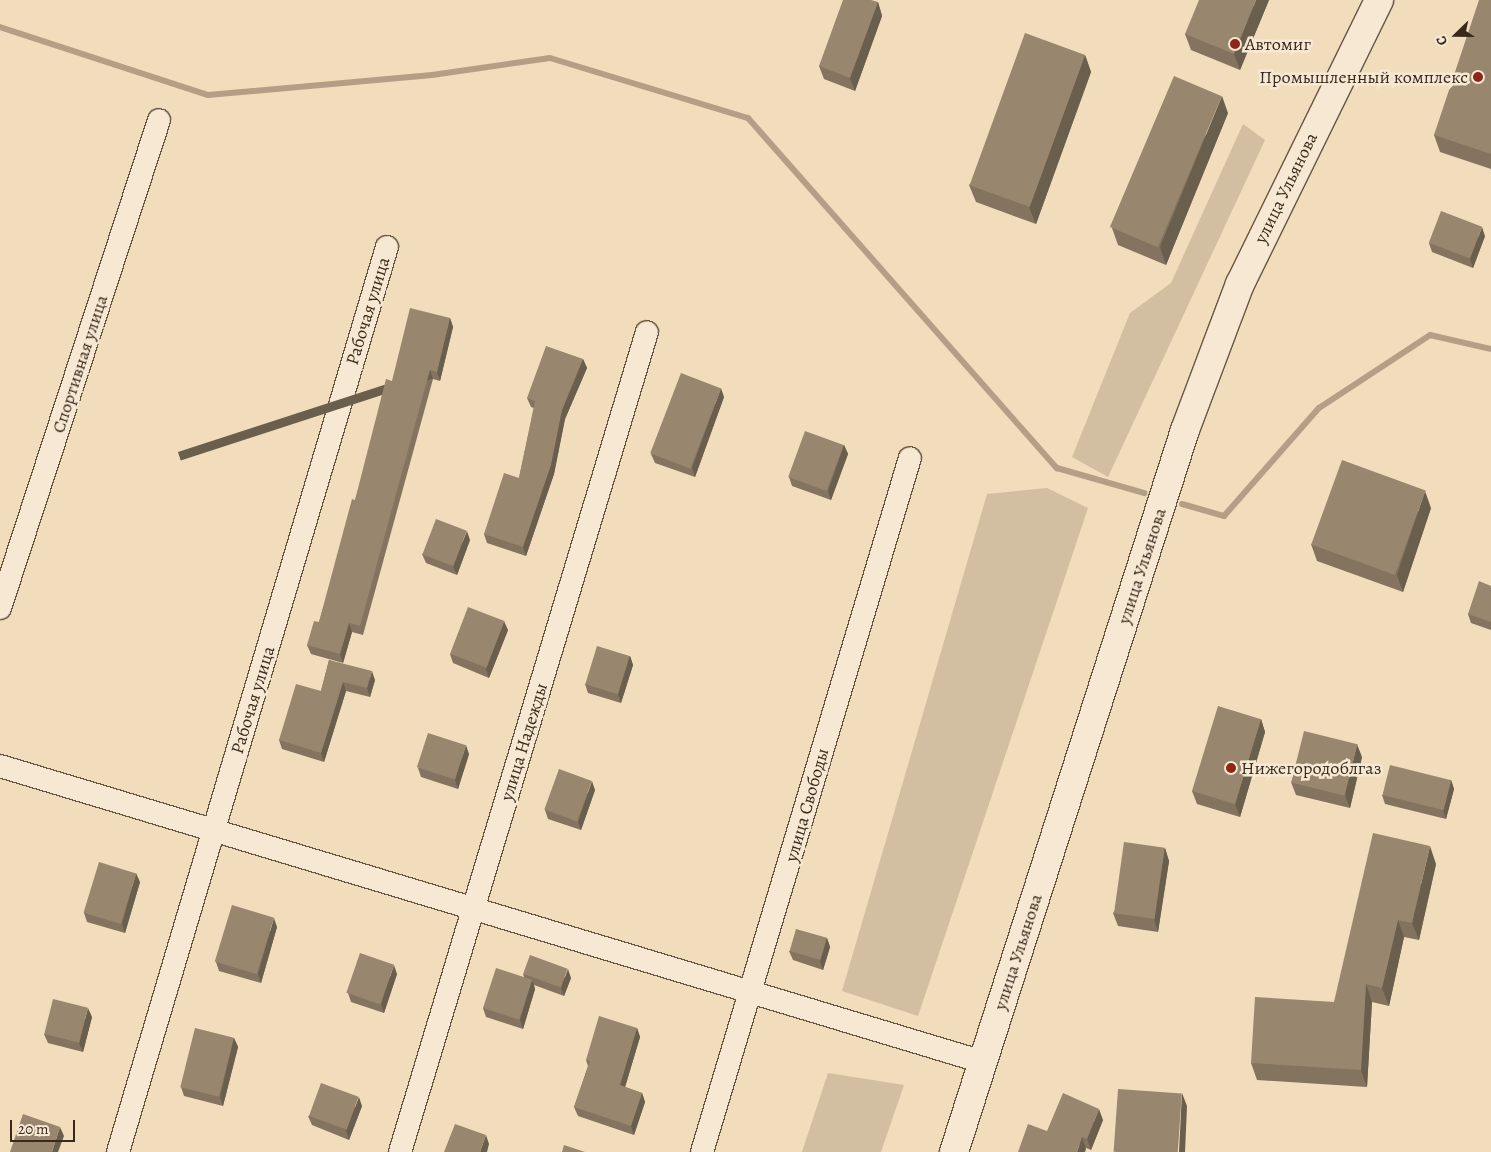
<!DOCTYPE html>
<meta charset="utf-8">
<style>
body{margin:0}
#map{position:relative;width:1491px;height:1152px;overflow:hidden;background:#f1dcbc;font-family:Alegreya,serif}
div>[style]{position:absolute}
.green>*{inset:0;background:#d2bea0}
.stream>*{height:6px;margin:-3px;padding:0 3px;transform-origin:3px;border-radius:3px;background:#b29f85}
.roads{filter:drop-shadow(1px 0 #665642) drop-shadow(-1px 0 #665642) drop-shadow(0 1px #665642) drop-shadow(0 -1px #665642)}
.street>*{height:22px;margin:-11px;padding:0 11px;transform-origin:11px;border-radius:11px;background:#f6e8d3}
.secondary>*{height:28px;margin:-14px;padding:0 14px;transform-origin:14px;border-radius:14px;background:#f6e8d3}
.wall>*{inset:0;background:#83735f}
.shaded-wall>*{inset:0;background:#6a5e4d;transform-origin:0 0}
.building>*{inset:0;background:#98866e;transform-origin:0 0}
.dots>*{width:14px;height:14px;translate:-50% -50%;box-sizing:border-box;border:2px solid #f6e8d3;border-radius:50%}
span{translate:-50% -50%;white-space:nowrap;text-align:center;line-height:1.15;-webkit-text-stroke:5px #f6e8d3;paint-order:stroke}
.poi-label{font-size:18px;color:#38291a}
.left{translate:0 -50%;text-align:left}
.right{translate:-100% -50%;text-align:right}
.street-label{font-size:18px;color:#38291a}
.north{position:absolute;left:1431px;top:10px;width:50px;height:50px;-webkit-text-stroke:4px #f6e8d3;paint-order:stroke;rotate:248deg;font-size:14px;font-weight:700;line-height:20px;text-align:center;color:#38291a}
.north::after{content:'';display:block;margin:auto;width:18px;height:22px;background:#38291a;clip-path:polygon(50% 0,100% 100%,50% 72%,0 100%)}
.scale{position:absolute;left:10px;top:1120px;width:65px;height:22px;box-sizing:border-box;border:2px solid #38291a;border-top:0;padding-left:6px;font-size:15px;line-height:18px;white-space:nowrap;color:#38291a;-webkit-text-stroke:4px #f6e8d3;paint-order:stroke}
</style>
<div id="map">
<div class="green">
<div style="clip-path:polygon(1243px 124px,1265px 140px,1108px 477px,1072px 457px,1130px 313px,1171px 283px)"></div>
<div style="clip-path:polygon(1047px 488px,1088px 508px,918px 1016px,842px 991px,987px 494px)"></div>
<div style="clip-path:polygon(828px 1073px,904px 1085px,881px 1152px,802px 1152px)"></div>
</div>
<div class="stream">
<div style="left:0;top:27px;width:219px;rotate:18.1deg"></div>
<div style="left:208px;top:95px;width:225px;rotate:-5.1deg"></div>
<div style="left:432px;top:75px;width:119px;rotate:-8.2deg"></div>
<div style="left:550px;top:58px;width:207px;rotate:16.9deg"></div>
<div style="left:748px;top:118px;width:467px;rotate:48.6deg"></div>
<div style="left:1057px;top:468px;width:91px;rotate:16deg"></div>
<div style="left:1182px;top:504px;width:44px;rotate:15.9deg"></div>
<div style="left:1224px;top:516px;width:144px;rotate:-48.7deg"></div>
<div style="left:1319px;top:408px;width:133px;rotate:-33.3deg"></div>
<div style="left:1430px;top:335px;width:63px;rotate:12.9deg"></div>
</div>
<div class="roads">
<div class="street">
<div style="left:0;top:608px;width:513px;rotate:-71.95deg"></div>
<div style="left:0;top:766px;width:1027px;rotate:16.76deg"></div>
<div style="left:118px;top:1152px;width:944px;rotate:-73.45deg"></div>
<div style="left:400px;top:1152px;width:856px;rotate:-73.24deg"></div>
<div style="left:702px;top:1152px;width:724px;rotate:-73.32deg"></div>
</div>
<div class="secondary">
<div style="left:954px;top:1152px;width:758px;rotate:-72.26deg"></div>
<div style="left:1185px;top:430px;width:156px;rotate:-69.4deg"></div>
<div style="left:1240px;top:284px;width:316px;rotate:-63.9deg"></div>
</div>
</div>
<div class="wall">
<div style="clip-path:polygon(1269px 0,1240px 70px,1191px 50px,1185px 34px)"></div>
<div style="clip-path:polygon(1491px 0,1491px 169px,1440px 152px,1434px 135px)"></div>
<div style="clip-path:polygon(878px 2px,882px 16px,855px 91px,824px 79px,819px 66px)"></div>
<div style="clip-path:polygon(1085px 55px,1091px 72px,1036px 224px,976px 202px,969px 185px)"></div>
<div style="clip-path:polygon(1228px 113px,1166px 265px,1118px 245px,1112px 228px)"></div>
<div style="clip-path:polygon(1485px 236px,1473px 268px,1432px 252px,1429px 243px)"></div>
<div style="clip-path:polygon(450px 318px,453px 327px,440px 381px,433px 379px,363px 635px,352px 632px,343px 663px,311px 654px,307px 645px,319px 622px,355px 500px,392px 381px)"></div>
<div style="clip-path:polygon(583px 359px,587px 368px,565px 419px,554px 474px,526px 556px,487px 543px,484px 534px,519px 478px,534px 408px,531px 407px,527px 398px)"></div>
<div style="clip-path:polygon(724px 397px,695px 477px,655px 463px,651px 454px)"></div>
<div style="clip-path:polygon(844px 445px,848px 454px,831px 500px,792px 486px,789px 477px)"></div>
<div style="clip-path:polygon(1431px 508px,1403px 592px,1317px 561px,1311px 544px)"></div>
<div style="clip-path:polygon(470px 540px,457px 575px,426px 563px,422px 554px)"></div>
<div style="clip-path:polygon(1491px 586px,1491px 630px,1471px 623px,1468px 614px)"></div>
<div style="clip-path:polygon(508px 630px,489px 678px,453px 663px,450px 654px)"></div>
<div style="clip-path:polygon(630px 656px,633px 665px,621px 703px,588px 693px,585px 684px)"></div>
<div style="clip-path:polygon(329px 660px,375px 680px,370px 697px,346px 691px,324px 762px,282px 749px,279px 740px,321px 691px)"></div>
<div style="clip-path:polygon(1261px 719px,1265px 732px,1240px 817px,1197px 804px,1192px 791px)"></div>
<div style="clip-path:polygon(469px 754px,458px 789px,421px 777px,418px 768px)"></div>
<div style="clip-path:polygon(1362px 757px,1350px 808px,1296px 795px,1291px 782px)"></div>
<div style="clip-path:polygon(1451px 780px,1454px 789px,1446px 819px,1385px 804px,1382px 795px)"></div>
<div style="clip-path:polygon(595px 790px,581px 830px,548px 819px,545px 810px)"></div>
<div style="clip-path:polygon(1165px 848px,1169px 861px,1158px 932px,1118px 926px,1113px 913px)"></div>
<div style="clip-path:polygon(1436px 864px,1419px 940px,1404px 937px,1389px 1006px,1372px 1002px,1367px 1087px,1257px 1080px,1251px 1063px,1334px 1002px)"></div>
<div style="clip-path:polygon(140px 882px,125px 933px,87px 922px,84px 913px)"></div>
<div style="clip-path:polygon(277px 927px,261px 983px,219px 971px,216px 962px)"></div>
<div style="clip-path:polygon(827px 938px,830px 947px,823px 970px,793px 960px,789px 951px)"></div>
<div style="clip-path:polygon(397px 974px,384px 1013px,351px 1002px,348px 993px)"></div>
<div style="clip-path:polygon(523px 974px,571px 978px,564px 996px,534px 985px,535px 989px,523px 1029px,486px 1017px,483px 1008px,524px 977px)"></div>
<div style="clip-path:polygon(92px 1017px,83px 1052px,48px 1043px,44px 1034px)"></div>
<div style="clip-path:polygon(637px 1028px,640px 1037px,625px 1087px,642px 1093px,645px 1102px,634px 1135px,578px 1116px,574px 1107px,588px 1066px,586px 1060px)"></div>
<div style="clip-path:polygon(234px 1038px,238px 1047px,223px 1106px,184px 1096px,181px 1087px)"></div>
<div style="clip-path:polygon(362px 1106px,349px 1140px,312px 1125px,308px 1116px)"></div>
<div style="clip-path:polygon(1103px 1120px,1091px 1150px,1047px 1131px)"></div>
</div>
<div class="shaded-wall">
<div style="clip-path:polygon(1256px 0,1269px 0,1240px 70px,1234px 54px)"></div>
<div style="clip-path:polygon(878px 2px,882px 16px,855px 91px,850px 78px)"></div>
<div style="clip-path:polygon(1085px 55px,1091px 72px,1036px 224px,1029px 207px)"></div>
<div style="clip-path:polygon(1222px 96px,1228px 113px,1166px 265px,1160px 247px)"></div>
<div style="clip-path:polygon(1482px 227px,1485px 236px,1473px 268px,1470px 259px)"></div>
<div style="clip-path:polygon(450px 318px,453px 327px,440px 381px,437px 372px)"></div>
<div style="clip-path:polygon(583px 359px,587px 368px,565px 419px,554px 474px,526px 556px,523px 547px,562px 410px)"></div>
<div style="left:430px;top:370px;width:9px;height:265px;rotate:72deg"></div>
<div style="clip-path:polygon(721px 388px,724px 397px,695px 477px,692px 468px)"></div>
<div style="clip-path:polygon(844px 445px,848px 454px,831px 500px,828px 491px)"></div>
<div style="clip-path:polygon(1425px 491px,1431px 508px,1403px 592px,1397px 575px)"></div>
<div style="clip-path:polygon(467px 531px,470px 540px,457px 575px,453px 566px)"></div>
<div style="clip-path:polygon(504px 621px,508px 630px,489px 678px,486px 669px)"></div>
<div style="clip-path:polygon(349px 623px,352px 632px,343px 663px,340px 654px)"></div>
<div style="clip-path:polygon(630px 656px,633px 665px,621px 703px,618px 694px)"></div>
<div style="clip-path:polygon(372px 671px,375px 680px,370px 697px,367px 688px)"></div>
<div style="clip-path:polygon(343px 682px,346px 691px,324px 762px,321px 753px)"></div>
<div style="clip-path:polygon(1261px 719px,1265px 732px,1240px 817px,1235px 804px)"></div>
<div style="clip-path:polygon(1357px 744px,1362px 757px,1350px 808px,1345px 795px)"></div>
<div style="clip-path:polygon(466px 745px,469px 754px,458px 789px,455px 780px)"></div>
<div style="clip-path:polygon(1451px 780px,1454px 789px,1446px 819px,1443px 810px)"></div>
<div style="clip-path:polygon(592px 781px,595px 790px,581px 830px,578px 822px)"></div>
<div style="clip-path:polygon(1430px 846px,1436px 864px,1419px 940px,1412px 923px)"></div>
<div style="clip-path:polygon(1165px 848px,1169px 861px,1158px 932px,1154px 919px)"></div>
<div style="clip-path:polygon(136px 873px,140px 882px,125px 933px,122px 924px)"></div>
<div style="clip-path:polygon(274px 918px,277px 927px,261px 983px,258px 974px)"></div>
<div style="clip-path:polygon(1398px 920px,1404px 937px,1389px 1006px,1382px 988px)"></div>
<div style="clip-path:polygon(827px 938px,830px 947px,823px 970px,820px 961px)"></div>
<div style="clip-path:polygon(394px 965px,397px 974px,384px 1013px,381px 1004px)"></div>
<div style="clip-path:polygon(568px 969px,571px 978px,564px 996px,561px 988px)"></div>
<div style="clip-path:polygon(532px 980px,535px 989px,523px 1029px,520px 1020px)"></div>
<div style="clip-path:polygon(1366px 984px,1372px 1002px,1367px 1087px,1361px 1070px)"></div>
<div style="clip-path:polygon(88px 1008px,92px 1017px,83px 1052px,79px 1043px)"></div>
<div style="clip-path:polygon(637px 1028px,640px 1037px,623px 1094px,620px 1085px)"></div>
<div style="clip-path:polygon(234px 1038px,238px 1047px,223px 1106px,220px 1097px)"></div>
<div style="clip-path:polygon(642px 1093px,645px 1102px,634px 1135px,631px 1126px)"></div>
<div style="clip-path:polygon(1182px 1093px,1187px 1106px,1185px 1152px,1179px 1152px)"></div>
<div style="clip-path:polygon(359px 1097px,362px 1106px,349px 1140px,346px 1131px)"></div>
<div style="clip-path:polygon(1099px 1109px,1103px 1120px,1091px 1150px,1087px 1139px)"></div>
<div style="clip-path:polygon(60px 1127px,64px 1136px,58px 1152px,52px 1152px)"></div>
<div style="clip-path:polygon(486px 1135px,489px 1144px,487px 1152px,480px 1152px)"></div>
<div style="clip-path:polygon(1082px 1137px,1086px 1149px,1085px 1152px,1077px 1152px)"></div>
</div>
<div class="building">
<div style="clip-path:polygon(843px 0,871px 0,878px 2px,850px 78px,819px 66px)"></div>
<div style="clip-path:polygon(1199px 0,1256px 0,1234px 54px,1185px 34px)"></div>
<div style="clip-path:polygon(1479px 0,1491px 0,1491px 154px,1434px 135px)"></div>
<div style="left:1025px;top:33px;width:64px;height:162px;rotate:20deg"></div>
<div style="left:1174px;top:76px;width:52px;height:164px;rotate:23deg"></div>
<div style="left:1441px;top:211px;width:44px;height:34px;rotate:21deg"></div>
<div style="clip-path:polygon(410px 308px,450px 318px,437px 372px,430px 370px,360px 626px,349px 623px,340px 654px,307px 645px,314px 621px,319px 622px,352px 499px,355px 500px,386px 379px,392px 381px)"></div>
<div style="clip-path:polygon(546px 346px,583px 359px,562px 410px,551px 465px,523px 547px,484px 534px,504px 473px,519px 478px,535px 401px,527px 398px)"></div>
<div style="left:681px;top:373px;width:43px;height:86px;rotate:21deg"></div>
<div style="left:805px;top:431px;width:41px;height:49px;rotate:20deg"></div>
<div style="left:1342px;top:460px;width:89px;height:90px;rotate:20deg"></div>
<div style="left:436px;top:519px;width:33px;height:38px;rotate:21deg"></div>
<div style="clip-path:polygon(1479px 581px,1491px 586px,1491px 622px,1468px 614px)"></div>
<div style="left:468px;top:607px;width:39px;height:50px;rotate:21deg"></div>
<div style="left:597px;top:646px;width:34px;height:40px;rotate:17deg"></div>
<div style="clip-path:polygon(329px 660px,372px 671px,367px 688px,343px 682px,321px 753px,279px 740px,296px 684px,321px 691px)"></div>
<div style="left:1218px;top:706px;width:45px;height:89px;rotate:17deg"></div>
<div style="left:1304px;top:731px;width:55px;height:53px;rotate:14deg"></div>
<div style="left:428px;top:733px;width:40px;height:36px;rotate:18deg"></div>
<div style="left:1390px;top:765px;width:63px;height:31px;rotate:14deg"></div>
<div style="left:559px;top:769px;width:35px;height:43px;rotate:20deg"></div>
<div style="clip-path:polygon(1373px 833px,1430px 846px,1412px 923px,1398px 920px,1382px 988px,1366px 984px,1361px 1070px,1251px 1063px,1255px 997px,1334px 1002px)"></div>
<div style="left:1124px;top:842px;width:41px;height:72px;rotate:8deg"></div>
<div style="left:99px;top:862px;width:39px;height:53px;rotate:17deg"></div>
<div style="left:232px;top:905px;width:44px;height:59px;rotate:17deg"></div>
<div style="left:796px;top:929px;width:32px;height:23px;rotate:16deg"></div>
<div style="left:360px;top:953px;width:36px;height:42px;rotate:19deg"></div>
<div style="left:530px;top:955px;width:40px;height:20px;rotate:20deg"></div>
<div style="left:496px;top:968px;width:38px;height:42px;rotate:18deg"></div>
<div style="left:53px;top:999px;width:36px;height:36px;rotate:14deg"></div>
<div style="clip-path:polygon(599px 1016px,637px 1028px,620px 1085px,642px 1093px,631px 1126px,574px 1107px,590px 1061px,586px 1060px)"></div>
<div style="left:195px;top:1028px;width:40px;height:61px;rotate:14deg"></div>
<div style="left:321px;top:1083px;width:40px;height:35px;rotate:20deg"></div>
<div style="left:1118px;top:1089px;width:64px;height:63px;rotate:4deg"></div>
<div style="clip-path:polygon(1063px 1093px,1099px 1109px,1087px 1139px,1082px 1137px,1077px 1152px,1018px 1152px,1028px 1124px,1047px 1131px)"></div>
<div style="clip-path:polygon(23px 1114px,60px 1127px,52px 1152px,10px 1152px)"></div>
<div style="clip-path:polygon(455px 1124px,486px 1135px,480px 1152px,444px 1152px)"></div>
<div style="clip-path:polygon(564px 1145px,585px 1152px,562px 1152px)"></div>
</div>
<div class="dots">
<div style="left:1235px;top:44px;background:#8f2418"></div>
<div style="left:1478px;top:77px;background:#8f2418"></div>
<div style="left:1231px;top:768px;background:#8f2418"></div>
</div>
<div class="poi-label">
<span class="left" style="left:1245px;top:44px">Автомиг</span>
<span class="right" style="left:1468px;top:77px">Промышленный комплекс</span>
<span class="left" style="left:1241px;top:768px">Нижегородоблгаз</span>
</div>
<div class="street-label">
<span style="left:1286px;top:188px;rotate:-64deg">улица Ульянова</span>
<span style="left:368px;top:311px;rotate:-73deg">Рабочая улица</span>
<span style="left:80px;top:364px;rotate:-72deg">Спортивная улица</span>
<span style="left:1142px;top:566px;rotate:-72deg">улица Ульянова</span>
<span style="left:253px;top:700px;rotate:-73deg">Рабочая улица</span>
<span style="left:524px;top:742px;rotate:-73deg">улица Надежды</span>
<span style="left:807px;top:805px;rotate:-74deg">улица Свободы</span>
<span style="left:1018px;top:952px;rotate:-72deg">улица Ульянова</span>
</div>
<div class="north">С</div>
<div class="scale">20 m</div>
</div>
